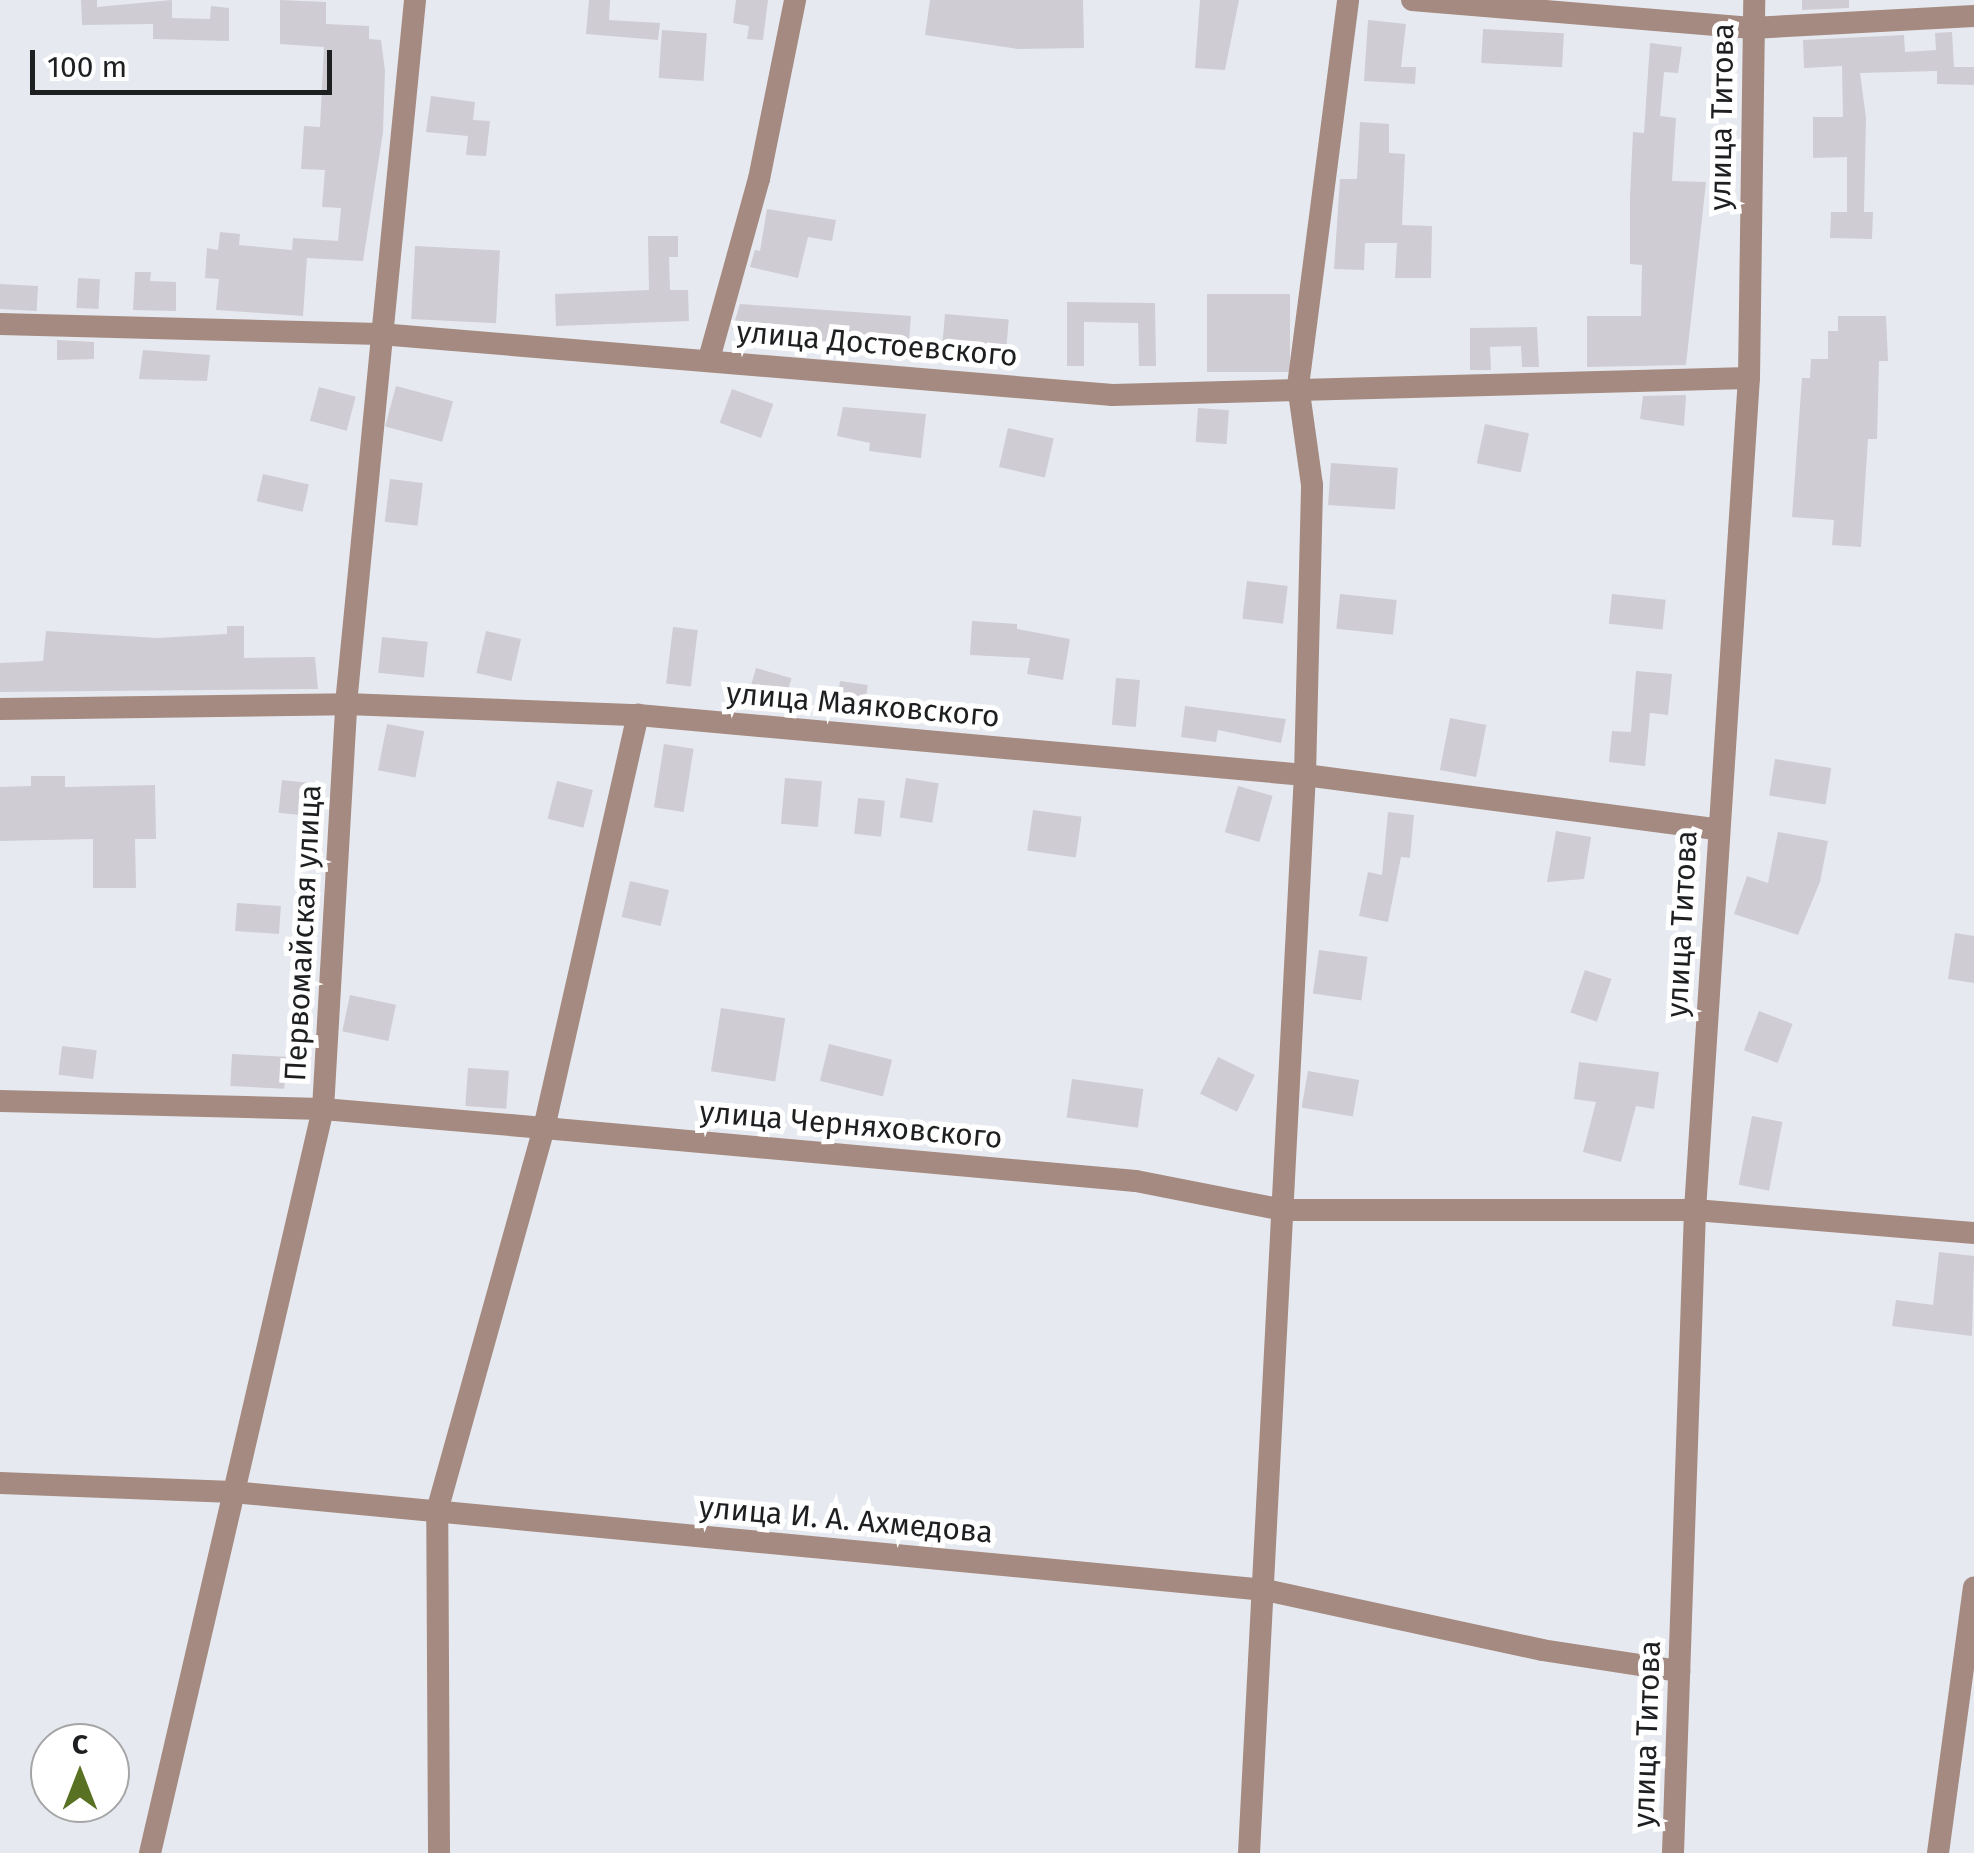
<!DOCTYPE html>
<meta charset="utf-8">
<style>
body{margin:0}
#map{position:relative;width:1974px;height:1853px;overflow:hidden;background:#e6eaf0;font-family:"Fira Sans",sans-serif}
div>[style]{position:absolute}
.building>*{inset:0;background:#cfccd3;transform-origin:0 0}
.minor>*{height:22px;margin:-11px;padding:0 11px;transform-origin:11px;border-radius:11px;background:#a58a81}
span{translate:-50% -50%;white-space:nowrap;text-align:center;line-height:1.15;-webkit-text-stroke:10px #fff;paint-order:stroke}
.street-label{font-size:30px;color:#1d1f21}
.north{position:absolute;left:30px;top:1723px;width:100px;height:100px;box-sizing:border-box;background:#fff;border:2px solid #a5a5a6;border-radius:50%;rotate:0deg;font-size:28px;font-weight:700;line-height:40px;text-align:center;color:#1d1f21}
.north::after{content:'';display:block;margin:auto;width:35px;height:45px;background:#597123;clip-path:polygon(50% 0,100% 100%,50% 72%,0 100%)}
.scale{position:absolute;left:30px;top:50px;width:302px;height:45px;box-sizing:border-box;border:5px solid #1d1f21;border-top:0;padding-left:12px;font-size:30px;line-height:35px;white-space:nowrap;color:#1d1f21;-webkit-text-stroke:8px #fff;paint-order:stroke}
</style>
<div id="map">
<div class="building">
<div style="clip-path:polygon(81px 0,97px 0,97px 7px,172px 0,172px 18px,210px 19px,211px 6px,229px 8px,229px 41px,153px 39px,153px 24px,82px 25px)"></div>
<div style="clip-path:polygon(280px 0,326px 2px,326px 24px,369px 26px,369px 39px,381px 40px,385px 71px,383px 132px,363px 261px,307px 258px,303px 316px,216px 310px,219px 279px,205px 278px,207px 248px,218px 250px,220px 232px,240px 234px,239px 245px,292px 250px,293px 238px,338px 241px,341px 208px,322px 207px,325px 170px,301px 169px,304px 126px,320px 127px,324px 47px,280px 44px)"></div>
<div style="clip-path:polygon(589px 0,610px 0,609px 20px,660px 23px,658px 40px,586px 34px)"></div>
<div style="clip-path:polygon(736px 0,768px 0,763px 40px,747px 39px,749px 26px,733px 23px)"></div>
<div style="clip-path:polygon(930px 0,1083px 0,1084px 48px,1018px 49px,925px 35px)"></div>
<div style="clip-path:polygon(1200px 0,1239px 0,1225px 70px,1195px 68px)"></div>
<div style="clip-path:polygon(1802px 0,1849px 0,1849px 8px,1802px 10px)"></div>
<div style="clip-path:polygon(1368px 20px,1406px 24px,1401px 67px,1416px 67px,1415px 84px,1364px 81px)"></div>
<div style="left:1483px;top:29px;width:81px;height:34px;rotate:3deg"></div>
<div style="left:662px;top:30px;width:45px;height:48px;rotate:4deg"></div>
<div style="clip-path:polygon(1952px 32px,1954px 67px,1974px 67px,1974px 85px,1937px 84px,1937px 71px,1860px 73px,1866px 118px,1864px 212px,1873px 212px,1872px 239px,1830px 238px,1831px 212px,1847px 212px,1847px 157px,1813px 158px,1813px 117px,1843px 117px,1842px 66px,1804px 68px,1803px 40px,1904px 35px,1905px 52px,1936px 50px,1935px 33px)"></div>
<div style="clip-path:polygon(1650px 43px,1682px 47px,1678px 73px,1664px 72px,1660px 116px,1676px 118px,1672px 181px,1706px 182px,1686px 365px,1587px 367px,1587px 316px,1641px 316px,1642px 265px,1630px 264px,1630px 196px,1633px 132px,1644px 133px)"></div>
<div style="clip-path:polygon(431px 96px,475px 102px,473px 120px,490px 121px,486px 156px,466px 155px,468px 136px,426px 132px)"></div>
<div style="clip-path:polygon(1360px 122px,1389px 124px,1389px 153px,1405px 154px,1402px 225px,1432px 226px,1431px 278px,1395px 278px,1397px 243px,1365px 243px,1364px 270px,1334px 269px,1340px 179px,1357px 179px)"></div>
<div style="clip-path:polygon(767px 209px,836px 220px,832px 241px,808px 237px,798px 278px,750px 267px,755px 250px,760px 251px)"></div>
<div style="clip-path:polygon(648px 236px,678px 236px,678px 257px,669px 257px,670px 290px,688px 290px,689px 321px,556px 326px,555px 294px,649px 290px)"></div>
<div style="left:415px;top:246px;width:85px;height:73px;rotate:3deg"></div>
<div style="clip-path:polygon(135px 272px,151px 272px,150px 281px,176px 282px,176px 311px,133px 310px)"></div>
<div style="left:78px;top:278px;width:22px;height:30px;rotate:3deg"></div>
<div style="left:0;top:284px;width:38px;height:25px;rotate:3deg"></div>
<div style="left:1207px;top:294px;width:83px;height:78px"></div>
<div style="clip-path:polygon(1067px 302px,1155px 303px,1156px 366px,1139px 366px,1138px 323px,1084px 322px,1084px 366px,1067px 366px)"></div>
<div style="clip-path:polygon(740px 304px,911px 316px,908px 351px,732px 330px)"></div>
<div style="left:945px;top:314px;width:64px;height:40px;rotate:5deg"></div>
<div style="clip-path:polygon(1838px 316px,1886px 316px,1888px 361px,1879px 361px,1877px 439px,1868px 439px,1861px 547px,1832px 545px,1834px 520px,1792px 517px,1802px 378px,1810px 378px,1811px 359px,1828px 359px,1828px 331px,1838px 331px)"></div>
<div style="clip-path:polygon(1537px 327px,1539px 367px,1522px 367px,1521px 346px,1490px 347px,1491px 370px,1470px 370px,1470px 328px)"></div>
<div style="clip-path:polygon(57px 340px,94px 342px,94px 359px,57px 360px)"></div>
<div style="clip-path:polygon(143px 350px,210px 355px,207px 381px,139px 379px)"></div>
<div style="left:396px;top:386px;width:59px;height:42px;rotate:15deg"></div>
<div style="left:319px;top:387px;width:38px;height:35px;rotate:15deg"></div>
<div style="left:732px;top:389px;width:44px;height:36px;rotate:20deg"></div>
<div style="clip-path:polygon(1643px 396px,1686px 395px,1684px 426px,1640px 419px)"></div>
<div style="clip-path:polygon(843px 407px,926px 414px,921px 458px,869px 451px,870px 443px,837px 436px)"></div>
<div style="left:1198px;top:408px;width:31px;height:34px;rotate:4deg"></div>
<div style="left:1485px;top:424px;width:45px;height:40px;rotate:12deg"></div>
<div style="left:1008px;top:428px;width:47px;height:40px;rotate:13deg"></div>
<div style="left:1331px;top:463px;width:67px;height:42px;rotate:4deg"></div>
<div style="left:263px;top:474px;width:47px;height:28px;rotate:13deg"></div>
<div style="left:390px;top:479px;width:33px;height:43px;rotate:7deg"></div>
<div style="left:1247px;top:581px;width:41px;height:38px;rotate:7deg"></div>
<div style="left:1340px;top:594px;width:57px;height:35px;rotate:6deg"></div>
<div style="left:1612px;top:594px;width:54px;height:30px;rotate:6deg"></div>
<div style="clip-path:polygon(972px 621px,1017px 624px,1017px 629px,1070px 639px,1063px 680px,1027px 674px,1030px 658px,970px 655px)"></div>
<div style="clip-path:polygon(227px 626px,244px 626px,244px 658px,315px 657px,318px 689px,0 692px,0 663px,43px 661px,46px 631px,157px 638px,227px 634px)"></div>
<div style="left:673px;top:627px;width:25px;height:57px;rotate:7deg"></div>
<div style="left:486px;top:631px;width:36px;height:43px;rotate:13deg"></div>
<div style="left:382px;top:637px;width:46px;height:36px;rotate:6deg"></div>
<div style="left:756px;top:668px;width:37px;height:25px;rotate:16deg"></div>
<div style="clip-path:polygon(1636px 671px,1672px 674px,1668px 715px,1650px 713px,1645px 766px,1609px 762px,1612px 731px,1631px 732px)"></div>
<div style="left:1116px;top:678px;width:24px;height:47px;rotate:5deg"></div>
<div style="left:840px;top:681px;width:28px;height:28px;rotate:8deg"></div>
<div style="clip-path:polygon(1185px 706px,1286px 719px,1281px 743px,1218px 730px,1216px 742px,1181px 737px)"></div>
<div style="left:1450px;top:718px;width:37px;height:53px;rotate:11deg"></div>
<div style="left:387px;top:724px;width:38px;height:47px;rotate:11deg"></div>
<div style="left:664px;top:744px;width:30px;height:64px;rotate:9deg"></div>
<div style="left:1775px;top:759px;width:57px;height:37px;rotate:9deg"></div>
<div style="clip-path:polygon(31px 776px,65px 776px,65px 787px,155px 785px,156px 839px,135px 839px,136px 888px,93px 888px,93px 839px,0 841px,0 787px,31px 786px)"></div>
<div style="left:785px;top:778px;width:37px;height:46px;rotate:5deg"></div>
<div style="left:906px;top:778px;width:33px;height:40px;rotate:9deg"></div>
<div style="left:282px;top:780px;width:29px;height:33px;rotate:6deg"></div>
<div style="left:557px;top:781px;width:37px;height:39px;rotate:14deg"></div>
<div style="left:1238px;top:786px;width:36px;height:48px;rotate:16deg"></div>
<div style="left:858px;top:798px;width:27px;height:36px;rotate:6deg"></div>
<div style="left:1033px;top:810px;width:49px;height:41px;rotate:8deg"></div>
<div style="clip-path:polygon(1388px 812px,1414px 815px,1410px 858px,1401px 857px,1388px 922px,1359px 916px,1368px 872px,1382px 875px)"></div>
<div style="clip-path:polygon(1556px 831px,1591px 837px,1584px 879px,1547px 882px)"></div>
<div style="clip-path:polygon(1778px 832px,1828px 841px,1820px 882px,1798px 935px,1734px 914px,1747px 876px,1768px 883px)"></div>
<div style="left:630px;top:881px;width:40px;height:37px;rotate:13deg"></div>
<div style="left:237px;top:903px;width:44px;height:28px;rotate:4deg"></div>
<div style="clip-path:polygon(1955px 933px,1974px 936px,1974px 983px,1948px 979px)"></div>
<div style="left:1319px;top:950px;width:49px;height:44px;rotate:8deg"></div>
<div style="left:1585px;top:970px;width:28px;height:45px;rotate:19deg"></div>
<div style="left:350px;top:995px;width:47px;height:37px;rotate:12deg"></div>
<div style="left:721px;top:1008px;width:65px;height:64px;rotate:9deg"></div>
<div style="left:1759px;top:1011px;width:36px;height:42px;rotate:21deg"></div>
<div style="left:829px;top:1044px;width:65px;height:38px;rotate:14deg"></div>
<div style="left:62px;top:1046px;width:35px;height:29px;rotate:7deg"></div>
<div style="left:232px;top:1054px;width:54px;height:32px;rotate:3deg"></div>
<div style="left:1218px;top:1057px;width:41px;height:41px;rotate:26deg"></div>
<div style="clip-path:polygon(1579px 1062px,1659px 1072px,1654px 1109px,1636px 1106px,1621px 1162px,1583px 1152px,1596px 1102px,1574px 1099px)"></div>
<div style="left:468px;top:1068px;width:41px;height:38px;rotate:4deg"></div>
<div style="left:1308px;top:1071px;width:52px;height:37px;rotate:10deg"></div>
<div style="left:1072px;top:1079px;width:72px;height:39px;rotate:8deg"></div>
<div style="left:1752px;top:1116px;width:31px;height:70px;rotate:11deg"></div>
<div style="clip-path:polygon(1939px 1252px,1974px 1256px,1972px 1336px,1892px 1326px,1896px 1300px,1933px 1305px)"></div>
</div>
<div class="minor">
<div style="left:1412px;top:0;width:341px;rotate:4.7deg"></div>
<div style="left:1752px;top:28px;width:222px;rotate:-3.1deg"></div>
<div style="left:0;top:324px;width:380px;rotate:1.5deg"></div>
<div style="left:380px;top:334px;width:735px;rotate:4.76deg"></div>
<div style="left:1112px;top:395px;width:637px;rotate:-1.53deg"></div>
<div style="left:709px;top:359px;width:187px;rotate:-74.5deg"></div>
<div style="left:759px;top:179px;width:183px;rotate:-78.6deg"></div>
<div style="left:0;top:709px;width:346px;rotate:-0.8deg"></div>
<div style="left:346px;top:704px;width:292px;rotate:2.2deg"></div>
<div style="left:638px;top:715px;width:670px;rotate:5.14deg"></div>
<div style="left:1305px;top:775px;width:416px;rotate:7.5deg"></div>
<div style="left:0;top:1101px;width:323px;rotate:1.4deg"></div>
<div style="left:323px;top:1109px;width:222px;rotate:4.9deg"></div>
<div style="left:544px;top:1128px;width:594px;rotate:5.12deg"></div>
<div style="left:1136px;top:1181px;width:151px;rotate:11.1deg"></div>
<div style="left:1284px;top:1210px;width:411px"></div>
<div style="left:1695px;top:1210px;width:280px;rotate:4.7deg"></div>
<div style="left:0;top:1483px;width:233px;rotate:2.2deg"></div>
<div style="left:233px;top:1492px;width:1037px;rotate:5.42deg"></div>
<div style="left:1265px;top:1590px;width:283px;rotate:12.2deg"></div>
<div style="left:1542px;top:1650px;width:139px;rotate:8.7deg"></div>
<div style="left:150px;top:1853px;width:764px;rotate:-76.91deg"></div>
<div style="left:323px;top:1109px;width:406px;rotate:-86.7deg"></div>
<div style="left:346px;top:704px;width:707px;rotate:-84.4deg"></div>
<div style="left:439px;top:1853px;width:342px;rotate:-90.3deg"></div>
<div style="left:437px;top:1511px;width:398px;rotate:-74.4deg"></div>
<div style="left:544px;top:1128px;width:424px;rotate:-77.2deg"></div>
<div style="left:1249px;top:1853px;width:1079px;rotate:-87.03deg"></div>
<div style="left:1305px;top:775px;width:290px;rotate:-88.6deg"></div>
<div style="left:1312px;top:485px;width:100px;rotate:-98deg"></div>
<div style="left:1298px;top:386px;width:389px;rotate:-82.6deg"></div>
<div style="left:1673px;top:1853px;width:643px;rotate:-88.04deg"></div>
<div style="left:1695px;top:1210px;width:834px;rotate:-86.29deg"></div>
<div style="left:1749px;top:378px;width:378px;rotate:-89.2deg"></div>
<div style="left:1938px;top:1853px;width:268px;rotate:-82.3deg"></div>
</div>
<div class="street-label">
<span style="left:1722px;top:117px;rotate:-89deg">улица Титова</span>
<span style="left:877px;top:344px;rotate:5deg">улица Достоевского</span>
<span style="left:863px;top:705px;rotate:5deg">улица Маяковского</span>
<span style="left:1682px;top:924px;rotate:-87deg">улица Титова</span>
<span style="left:303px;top:933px;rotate:-87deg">Первомайская улица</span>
<span style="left:851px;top:1125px;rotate:5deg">улица Черняховского</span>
<span style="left:846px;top:1520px;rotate:5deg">улица И. А. Ахмедова</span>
<span style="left:1647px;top:1734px;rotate:-88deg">улица Титова</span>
</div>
<div class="north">С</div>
<div class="scale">100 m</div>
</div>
